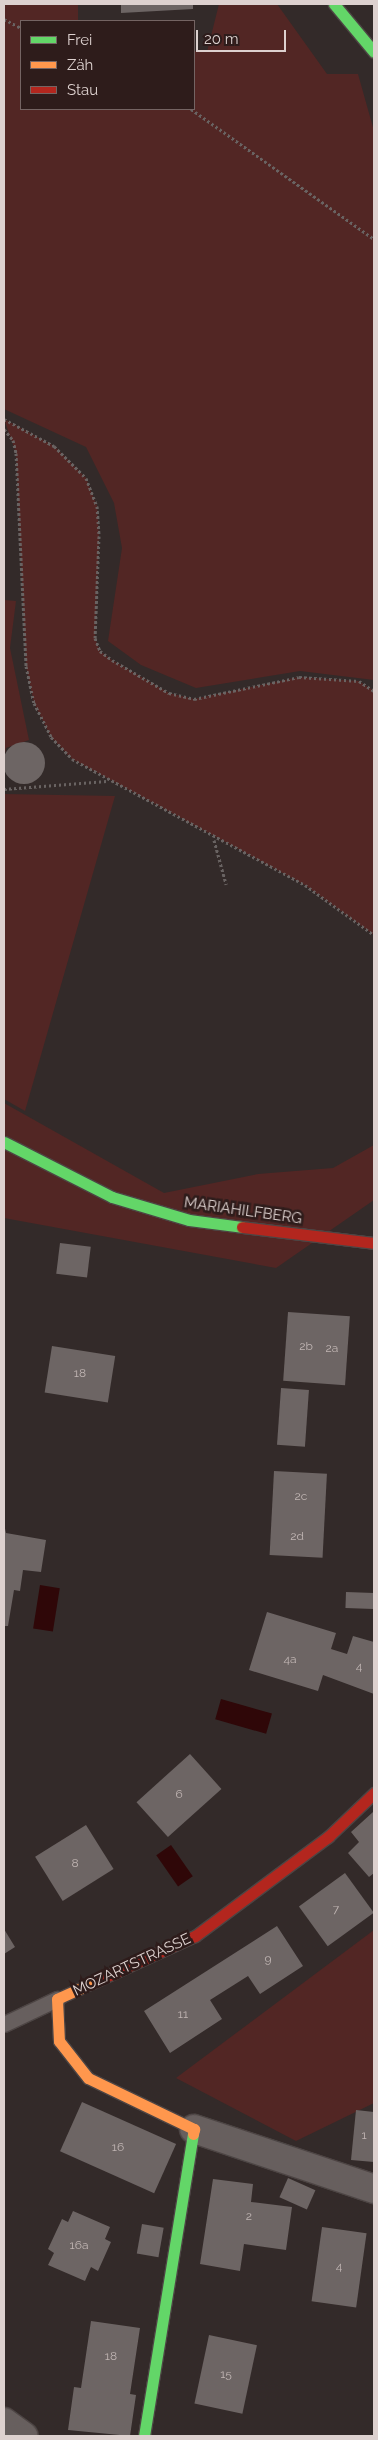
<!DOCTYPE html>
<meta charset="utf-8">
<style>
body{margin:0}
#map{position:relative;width:378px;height:2440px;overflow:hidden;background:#332a29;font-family:Raleway,sans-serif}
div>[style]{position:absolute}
.green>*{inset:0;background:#522624}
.water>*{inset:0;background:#2f0708;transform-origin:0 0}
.building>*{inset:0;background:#6d6564;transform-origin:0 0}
.round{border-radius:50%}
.path>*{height:3px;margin-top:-1.5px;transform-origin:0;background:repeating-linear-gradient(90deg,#696362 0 2.5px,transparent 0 5px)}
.roads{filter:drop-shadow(1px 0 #4d4544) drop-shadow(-1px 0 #4d4544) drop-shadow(0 1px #4d4544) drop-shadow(0 -1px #4d4544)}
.lane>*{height:15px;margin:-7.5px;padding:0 7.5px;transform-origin:7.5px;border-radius:7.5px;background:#675f5e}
.street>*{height:28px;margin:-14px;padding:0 14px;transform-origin:14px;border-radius:14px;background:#675f5e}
.fast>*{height:11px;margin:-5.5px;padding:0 5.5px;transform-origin:5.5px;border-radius:5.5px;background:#63d668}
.slow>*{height:11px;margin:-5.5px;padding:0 5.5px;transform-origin:5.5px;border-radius:5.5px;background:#ff974d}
.jam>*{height:11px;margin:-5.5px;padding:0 5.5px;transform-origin:5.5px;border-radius:5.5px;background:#b3261e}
span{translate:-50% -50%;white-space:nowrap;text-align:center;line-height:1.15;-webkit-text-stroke:5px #2e1c1b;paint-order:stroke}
.number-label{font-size:12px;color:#c1b6b4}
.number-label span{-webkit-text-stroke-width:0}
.street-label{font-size:15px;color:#ddd1cf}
.frame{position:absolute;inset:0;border:5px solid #ddd1cf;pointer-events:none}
.legend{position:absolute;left:20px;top:20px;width:175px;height:90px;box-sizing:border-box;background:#2e1c1b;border:1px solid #746463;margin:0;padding:6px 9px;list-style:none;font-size:15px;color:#ddd1cf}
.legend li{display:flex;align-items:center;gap:10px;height:25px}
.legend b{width:25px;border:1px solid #746463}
.scale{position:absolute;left:196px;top:30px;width:90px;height:22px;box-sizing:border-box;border:2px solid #ddd1cf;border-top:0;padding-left:6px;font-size:15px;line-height:18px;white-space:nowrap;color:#ddd1cf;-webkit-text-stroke:4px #2e1c1b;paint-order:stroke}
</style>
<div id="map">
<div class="green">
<div style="clip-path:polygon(4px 4px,78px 4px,78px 21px,21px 21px,21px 109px,194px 109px,194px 51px,207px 52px,219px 4px,277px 4px,327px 74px,358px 74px,374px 131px,374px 680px,300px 671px,196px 688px,141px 665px,108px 641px,122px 548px,114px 503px,86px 447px,4px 409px)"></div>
<div style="clip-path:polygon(4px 419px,54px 446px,86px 478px,97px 506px,99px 536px,95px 638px,100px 651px,112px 660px,169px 693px,194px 699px,299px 677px,359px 681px,374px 691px,374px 935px,305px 885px,72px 759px,51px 737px,34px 703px,26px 666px,16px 453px)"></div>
<div style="clip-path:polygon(4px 600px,16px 601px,10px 648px,29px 740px,6px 748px,4px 758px)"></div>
<div style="clip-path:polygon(4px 794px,115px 796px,25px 1111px,4px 1099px)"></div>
<div style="clip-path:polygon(4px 1103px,164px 1193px,258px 1174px,333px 1168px,374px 1145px,374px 1200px,276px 1268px,4px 1218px)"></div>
<div style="clip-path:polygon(374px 1930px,374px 2103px,296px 2141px,176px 2078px)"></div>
</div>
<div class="water">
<div style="left:40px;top:1585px;width:20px;height:44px;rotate:9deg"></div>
<div style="left:221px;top:1699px;width:53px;height:21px;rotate:16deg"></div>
<div style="left:171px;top:1845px;width:38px;height:18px;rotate:55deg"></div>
</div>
<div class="building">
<div style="clip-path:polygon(121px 4px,193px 4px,193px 9px,121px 13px)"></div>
<div class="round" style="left:3px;top:742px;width:42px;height:42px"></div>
<div style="left:60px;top:1243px;width:31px;height:31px;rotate:7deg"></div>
<div style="left:288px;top:1312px;width:62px;height:69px;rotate:4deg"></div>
<div style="left:52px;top:1346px;width:64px;height:47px;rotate:9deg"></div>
<div style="left:281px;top:1388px;width:28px;height:57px;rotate:4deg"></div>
<div style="left:274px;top:1471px;width:53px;height:84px;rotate:3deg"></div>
<div style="clip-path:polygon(4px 1524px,6px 1533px,46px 1540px,41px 1572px,23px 1570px,20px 1591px,14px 1590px,8px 1626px,4px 1626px)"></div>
<div style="left:346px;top:1592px;width:28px;height:16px;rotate:2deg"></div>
<div style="clip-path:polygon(267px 1612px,336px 1633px,331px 1649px,347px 1654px,353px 1636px,374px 1642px,374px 1694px,323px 1675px,318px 1691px,249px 1670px)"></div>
<div style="left:190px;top:1754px;width:47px;height:72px;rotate:48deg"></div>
<div style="clip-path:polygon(373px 1812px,374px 1873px,369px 1877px,348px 1853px,359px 1842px,351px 1832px)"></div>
<div style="left:86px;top:1825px;width:52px;height:60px;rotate:58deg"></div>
<div style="left:345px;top:1873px;width:49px;height:57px;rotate:54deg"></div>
<div style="clip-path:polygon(277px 1926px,303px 1966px,260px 1994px,248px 1976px,210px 2000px,222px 2019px,170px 2053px,144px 2011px)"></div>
<div style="clip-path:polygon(4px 1929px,15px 1947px,4px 1954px)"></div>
<div style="left:82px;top:2102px;width:103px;height:54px;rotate:24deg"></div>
<div style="clip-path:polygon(356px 2110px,374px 2112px,374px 2162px,351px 2160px)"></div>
<div style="left:288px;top:2178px;width:30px;height:21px;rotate:24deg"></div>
<div style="clip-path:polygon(213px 2179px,253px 2184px,251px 2202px,292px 2207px,286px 2250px,244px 2244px,240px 2271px,200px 2264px)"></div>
<div style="clip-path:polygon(73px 2211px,110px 2227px,105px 2239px,111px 2242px,98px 2271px,91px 2267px,85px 2281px,48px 2265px,54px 2253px,48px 2249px,62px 2219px,68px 2222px)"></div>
<div style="left:142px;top:2224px;width:22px;height:30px;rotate:10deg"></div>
<div style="left:322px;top:2227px;width:45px;height:75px;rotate:8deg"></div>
<div style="clip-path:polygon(91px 2321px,140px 2328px,130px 2394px,136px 2395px,130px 2436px,68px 2430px,74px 2387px,81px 2388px)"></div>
<div style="left:209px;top:2335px;width:49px;height:70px;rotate:12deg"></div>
</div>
<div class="path">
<div style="left:4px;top:19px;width:19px;rotate:28deg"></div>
<div style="left:191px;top:109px;width:224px;rotate:35.4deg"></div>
<div style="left:4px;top:419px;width:57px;rotate:28.4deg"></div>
<div style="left:54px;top:446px;width:45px;rotate:45deg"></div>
<div style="left:86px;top:478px;width:30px;rotate:69deg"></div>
<div style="left:97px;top:506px;width:30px;rotate:86deg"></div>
<div style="left:99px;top:536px;width:102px;rotate:92.2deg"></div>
<div style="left:95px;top:638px;width:14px;rotate:69deg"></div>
<div style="left:100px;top:651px;width:15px;rotate:37deg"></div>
<div style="left:112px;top:660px;width:66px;rotate:30.1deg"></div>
<div style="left:169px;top:693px;width:26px;rotate:13deg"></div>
<div style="left:194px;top:699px;width:107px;rotate:-11.8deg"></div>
<div style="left:299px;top:677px;width:60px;rotate:3.8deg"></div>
<div style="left:359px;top:681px;width:18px;rotate:34deg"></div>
<div style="left:4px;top:429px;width:14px;rotate:51deg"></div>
<div style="left:13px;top:440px;width:13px;rotate:77deg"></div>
<div style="left:16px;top:453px;width:213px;rotate:87.3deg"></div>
<div style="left:26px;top:666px;width:38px;rotate:78deg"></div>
<div style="left:34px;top:703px;width:38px;rotate:63deg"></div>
<div style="left:51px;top:737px;width:30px;rotate:46deg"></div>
<div style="left:72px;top:759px;width:265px;rotate:28.4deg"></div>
<div style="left:305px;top:885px;width:85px;rotate:35.9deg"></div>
<div style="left:4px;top:789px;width:103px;rotate:-4.4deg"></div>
<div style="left:214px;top:840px;width:46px;rotate:74.7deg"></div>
</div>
<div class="roads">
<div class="lane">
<div style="left:4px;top:2024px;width:59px;rotate:-25.3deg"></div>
</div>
<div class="street">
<div style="left:194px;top:2129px;width:190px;rotate:18.4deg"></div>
<div style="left:4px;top:2422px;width:24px;rotate:36deg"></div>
</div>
<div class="fast">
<div style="left:334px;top:4px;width:62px;rotate:50.2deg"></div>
<div style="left:4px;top:1142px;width:121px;rotate:27deg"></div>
<div style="left:112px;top:1197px;width:80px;rotate:16.6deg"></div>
<div style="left:189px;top:1220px;width:53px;rotate:7.5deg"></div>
<div style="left:144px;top:2436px;width:306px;rotate:-80.8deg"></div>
</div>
<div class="slow">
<div style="left:101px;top:1979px;width:48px;rotate:155.6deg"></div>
<div style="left:57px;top:1999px;width:42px;rotate:87.3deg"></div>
<div style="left:59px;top:2041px;width:47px;rotate:51.9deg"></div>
<div style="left:88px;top:2078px;width:118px;rotate:25.7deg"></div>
<div style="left:194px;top:2129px;width:5px;rotate:101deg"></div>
</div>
<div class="jam">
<div style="left:242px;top:1227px;width:133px;rotate:6.9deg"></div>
<div style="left:101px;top:1979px;width:103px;rotate:-24.6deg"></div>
<div style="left:195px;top:1936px;width:166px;rotate:-36.7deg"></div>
<div style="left:328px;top:1837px;width:64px;rotate:-43.7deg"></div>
</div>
</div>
<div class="number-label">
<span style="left:306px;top:1347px">2b</span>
<span style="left:332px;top:1349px">2a</span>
<span style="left:80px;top:1374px">18</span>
<span style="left:301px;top:1497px">2c</span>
<span style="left:297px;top:1537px">2d</span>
<span style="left:290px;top:1660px">4a</span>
<span style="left:359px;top:1667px">4</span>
<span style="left:179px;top:1795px">6</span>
<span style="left:75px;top:1864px">8</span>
<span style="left:336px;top:1910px">7</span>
<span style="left:268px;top:1960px">9</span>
<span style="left:183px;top:2015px">11</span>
<span style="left:364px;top:2136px">1</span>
<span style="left:118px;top:2148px">16</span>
<span style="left:249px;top:2217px">2</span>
<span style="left:79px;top:2246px">16a</span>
<span style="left:339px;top:2267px">4</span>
<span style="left:111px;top:2357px">18</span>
<span style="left:226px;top:2375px">15</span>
</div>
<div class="street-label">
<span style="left:243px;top:1211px;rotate:8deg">MARIAHILFBERG</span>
<span style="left:132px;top:1965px;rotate:-25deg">MOZARTSTRASSE</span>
</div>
<div class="frame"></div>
<ul class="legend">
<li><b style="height:6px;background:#63d668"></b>Frei</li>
<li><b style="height:6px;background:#ff974d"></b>Zäh</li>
<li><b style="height:6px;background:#b3261e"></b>Stau</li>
</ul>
<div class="scale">20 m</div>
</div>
